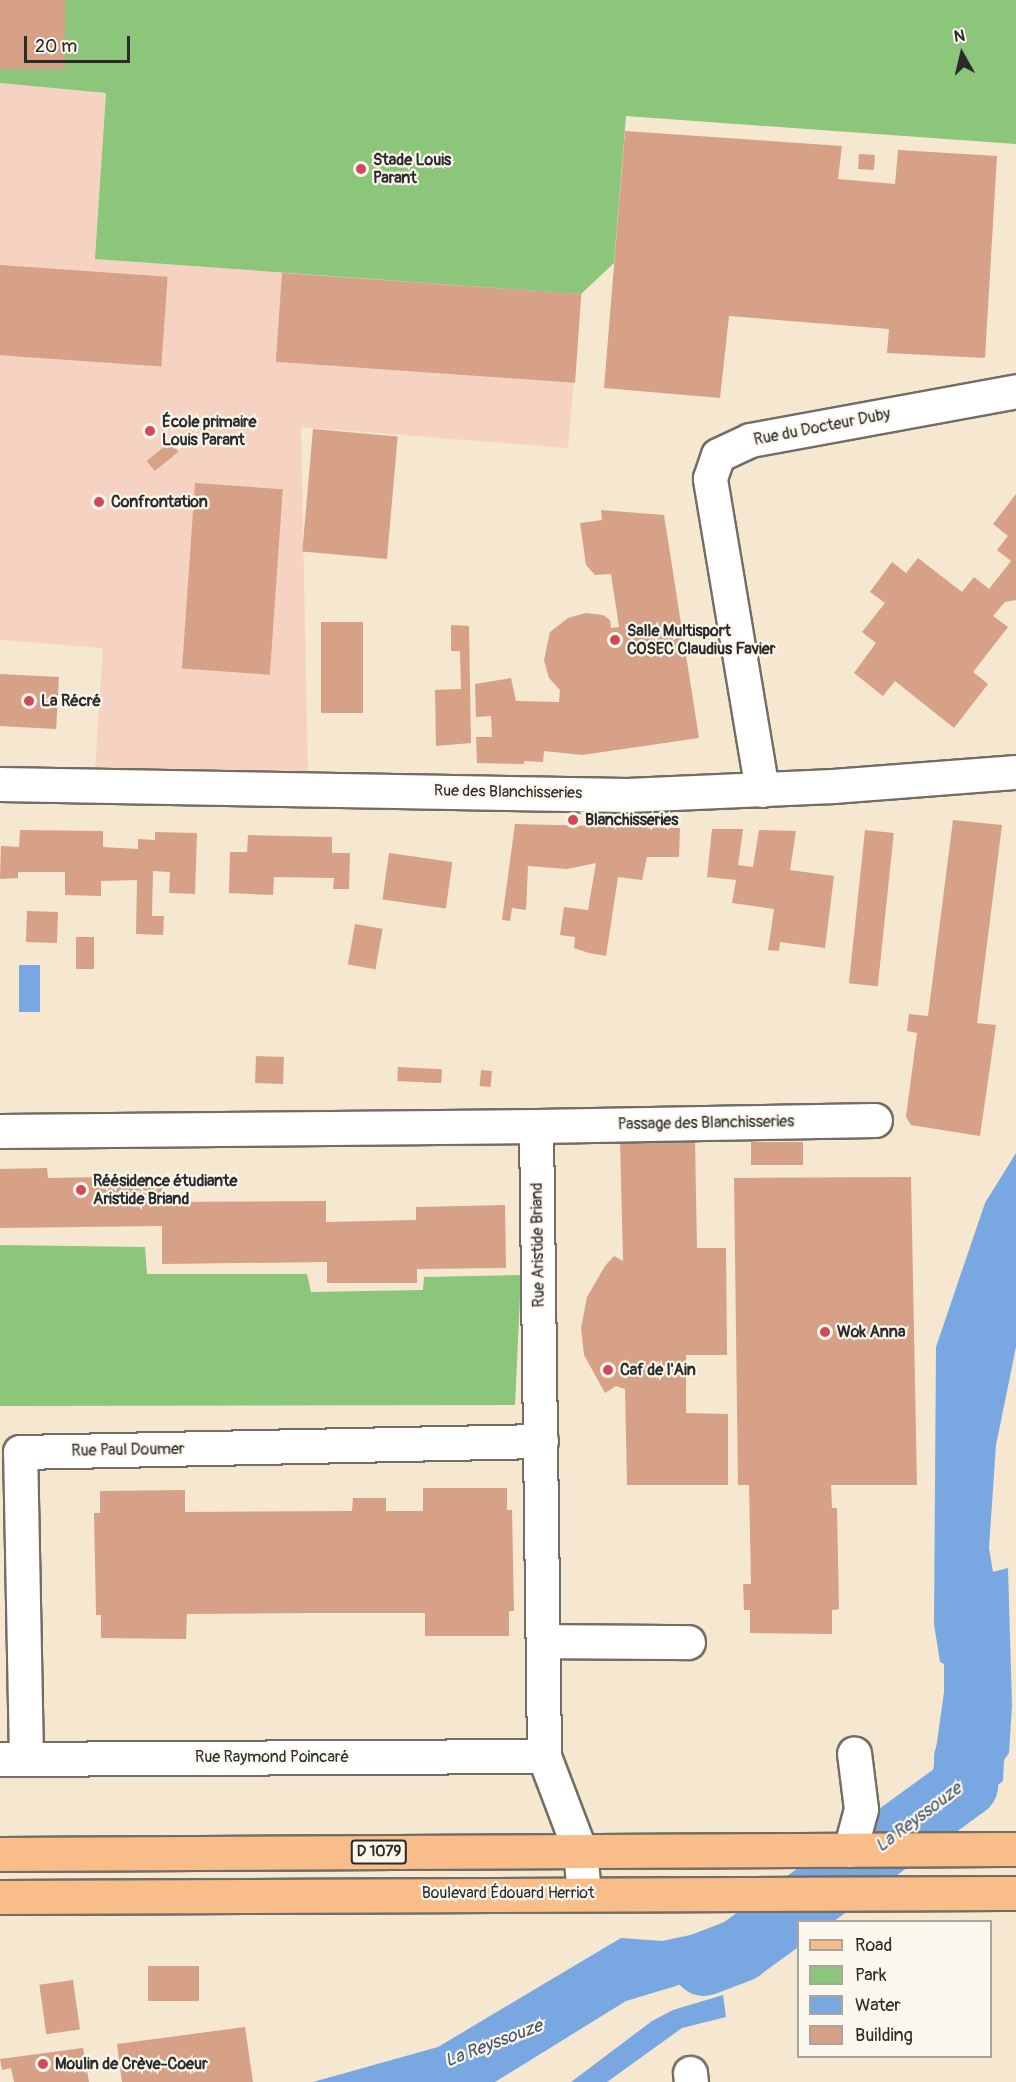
<!DOCTYPE html>
<meta charset="utf-8">
<style>
body{margin:0}
#map{position:relative;width:1016px;height:2082px;overflow:hidden;background:#f5e7d0;font-family:Pangolin,sans-serif}
div>[style]{position:absolute}
.built>*{inset:0;background:#f6d2c3}
.green>*{inset:0;background:#8bc67a}
.water>*{inset:0;background:#78a7e2;transform-origin:0 0}
.river>*{height:64px;margin:-32px;padding:0 32px;transform-origin:32px;border-radius:32px;background:#78a7e2}
.building>*{inset:0;background:#d6a186;transform-origin:0 0}
.roads{filter:drop-shadow(2px 0 #726d65) drop-shadow(-2px 0 #726d65) drop-shadow(0 2px #726d65) drop-shadow(0 -2px #726d65)}
.minor>*{height:33px;margin:-16.5px;padding:0 16.5px;transform-origin:16.5px;border-radius:16.5px;background:#fff}
.major>*{height:33px;margin:-16.5px;padding:0 16.5px;transform-origin:16.5px;border-radius:16.5px;background:#f8bd88}
.dots>*{width:16px;height:16px;translate:-50% -50%;box-sizing:border-box;border:3px solid #fbf7ec;border-radius:50%}
span{translate:-50% -50%;white-space:nowrap;text-align:center;line-height:1.15;-webkit-text-stroke:4.5px #fbf7ec;paint-order:stroke}
.shield-label span{padding:2px 4px;background:#fbf7ec;border:2px solid;border-radius:4px;-webkit-text-stroke-width:0}
.shield-label{font-size:15px;color:#2b2b2b;font-weight:700}
.poi-label{font-size:16px;color:#2b2b2b;font-weight:700}
.left{translate:0 -50%;text-align:left}
.street-label{font-size:16px;color:#2b2b2b}
.water-label{font-size:18px;color:#46566b;font-style:italic}
.legend{position:absolute;left:797px;top:1920px;width:195px;height:138px;box-sizing:border-box;background:#fbf7ec;border:2px solid #a8a59f;margin:0;padding:8px 10px;list-style:none;font-size:18px;color:#2b2b2b}
.legend li{display:flex;align-items:center;gap:12px;height:30px}
.legend b{width:30px;border:2px solid #a8a59f}
.north{position:absolute;left:932px;top:24px;width:60px;height:60px;-webkit-text-stroke:4px #fbf7ec;paint-order:stroke;rotate:352deg;font-size:16px;font-weight:700;line-height:24px;text-align:center;color:#2b2b2b}
.north::after{content:'';display:block;margin:auto;width:21px;height:27px;background:#2b2b2b;clip-path:polygon(50% 0,100% 100%,50% 72%,0 100%)}
.scale{position:absolute;left:24px;top:36px;width:106px;height:27px;box-sizing:border-box;border:3px solid #2b2b2b;border-top:0;padding-left:8px;font-size:18px;line-height:21px;white-space:nowrap;color:#2b2b2b;-webkit-text-stroke:4px #fbf7ec;paint-order:stroke}
</style>
<div id="map">
<div class="built">
<div style="clip-path:polygon(0 83px,106px 93px,96px 259px,581px 294px,568px 448px,301px 427px,308px 776px,95px 769px,103px 648px,0 640px)"></div>
</div>
<div class="green">
<div style="clip-path:polygon(0 0,1016px 0,1016px 144px,626px 116px,614px 263px,581px 294px,95px 259px,106px 93px,0 83px)"></div>
<div style="clip-path:polygon(0 1245px,145px 1247px,147px 1274px,307px 1274px,311px 1292px,423px 1290px,424px 1277px,521px 1275px,515px 1405px,0 1406px)"></div>
</div>
<div class="water">
<div style="left:19px;top:965px;width:21px;height:47px"></div>
<div style="clip-path:polygon(1016px 1153px,1016px 1347px,996px 1445px,989px 1548px,993px 1572px,1008px 1568px,1012px 1705px,1009px 1753px,1004px 1760px,1003px 1781px,949px 1821px,897px 1821px,930px 1792px,944px 1692px,944px 1664px,940px 1662px,934px 1624px,936px 1347px,985px 1203px)"></div>
<div style="clip-path:polygon(811px 1921px,798px 1922px,798px 1929px,783px 1939px,798px 1939px,798px 1945px,782px 1954px,626px 2001px,495px 2082px,313px 2082px,438px 2047px,621px 1938px,662px 1941px,747px 1923px)"></div>
<div style="clip-path:polygon(723px 1995px,726px 2017px,682px 2028px,607px 2082px,571px 2082px,652px 2021px,673px 2010px)"></div>
</div>
<div class="river">
<div style="left:704px;top:1964px;width:39px;rotate:-21deg"></div>
<div style="left:740px;top:1950px;width:280px;rotate:-36.1deg"></div>
<div style="left:966px;top:1785px;width:27px;rotate:-90deg"></div>
</div>
<div class="building">
<div style="left:0;top:0;width:65px;height:69px"></div>
<div style="clip-path:polygon(625px 131px,842px 146px,838px 179px,895px 184px,898px 150px,997px 156px,985px 358px,887px 353px,889px 329px,729px 316px,720px 398px,604px 388px)"></div>
<div style="left:859px;top:154px;width:16px;height:15px;rotate:4deg"></div>
<div style="left:0;top:265px;width:168px;height:90px;rotate:4deg"></div>
<div style="left:282px;top:273px;width:300px;height:89px;rotate:4deg"></div>
<div style="left:313px;top:429px;width:85px;height:123px;rotate:5deg"></div>
<div style="left:170px;top:442px;width:13px;height:30px;rotate:51deg"></div>
<div style="left:195px;top:483px;width:88px;height:186px;rotate:4deg"></div>
<div style="clip-path:polygon(1016px 494px,1016px 600px,1005px 602px,993px 616px,1008px 627px,973px 672px,988px 684px,954px 728px,895px 681px,883px 696px,854px 673px,876px 643px,862px 632px,885px 603px,870px 592px,892px 562px,906px 573px,918px 558px,962px 592px,974px 577px,989px 589px,1011px 561px,997px 550px,1008px 536px,993px 524px)"></div>
<div style="clip-path:polygon(601px 510px,664px 515px,699px 738px,582px 755px,544px 751px,543px 762px,524px 761px,524px 764px,477px 763px,476px 737px,492px 737px,491px 716px,476px 717px,475px 684px,511px 678px,516px 701px,559px 702px,560px 690px,549px 678px,544px 660px,550px 632px,568px 618px,586px 613px,603px 615px,610px 620px,611px 628px,619px 627px,611px 574px,595px 575px,586px 565px,580px 523px,602px 520px)"></div>
<div style="left:321px;top:622px;width:42px;height:91px"></div>
<div style="clip-path:polygon(451px 625px,469px 626px,471px 743px,436px 746px,435px 690px,461px 689px,460px 651px,451px 651px)"></div>
<div style="left:0;top:674px;width:59px;height:52px;rotate:3deg"></div>
<div style="clip-path:polygon(953px 820px,1002px 825px,977px 1023px,996px 1025px,980px 1136px,911px 1125px,906px 1117px,917px 1033px,907px 1031px,909px 1014px,928px 1016px)"></div>
<div style="clip-path:polygon(515px 824px,680px 828px,679px 857px,647px 857px,642px 880px,618px 877px,606px 956px,589px 953px,574px 948px,575px 937px,560px 935px,564px 907px,588px 910px,596px 863px,567px 869px,528px 866px,526px 910px,512px 908px,510px 921px,502px 920px)"></div>
<div style="clip-path:polygon(712px 829px,743px 829px,738px 865px,753px 867px,759px 830px,796px 831px,790px 870px,834px 876px,825px 948px,780px 942px,779px 951px,768px 950px,774px 909px,732px 903px,736px 880px,707px 877px)"></div>
<div style="clip-path:polygon(20px 830px,103px 831px,103px 847px,138px 849px,138px 839px,155px 840px,155px 832px,197px 833px,195px 894px,169px 893px,170px 872px,153px 871px,152px 916px,164px 916px,163px 935px,136px 934px,137px 880px,101px 881px,101px 896px,65px 895px,65px 872px,18px 872px,18px 878px,0 879px,1px 846px,19px 847px)"></div>
<div style="left:865px;top:830px;width:29px;height:154px;rotate:6deg"></div>
<div style="clip-path:polygon(248px 835px,332px 837px,332px 853px,350px 853px,349px 889px,333px 889px,334px 878px,274px 877px,273px 895px,229px 893px,230px 852px,247px 852px)"></div>
<div style="left:389px;top:853px;width:64px;height:47px;rotate:8deg"></div>
<div style="left:27px;top:911px;width:31px;height:31px;rotate:2deg"></div>
<div style="left:355px;top:924px;width:28px;height:41px;rotate:10deg"></div>
<div style="left:76px;top:937px;width:18px;height:32px"></div>
<div style="left:256px;top:1056px;width:28px;height:27px;rotate:2deg"></div>
<div style="left:398px;top:1067px;width:44px;height:14px;rotate:3deg"></div>
<div style="left:481px;top:1070px;width:11px;height:16px;rotate:5deg"></div>
<div style="clip-path:polygon(620px 1140px,695px 1140px,697px 1248px,726px 1248px,727px 1355px,686px 1355px,686px 1413px,728px 1414px,728px 1485px,627px 1485px,625px 1389px,616px 1386px,605px 1393px,584px 1355px,581px 1328px,587px 1297px,605px 1266px,614px 1256px,623px 1261px)"></div>
<div style="left:751px;top:1142px;width:52px;height:23px"></div>
<div style="clip-path:polygon(47px 1168px,48px 1178px,162px 1176px,162px 1202px,326px 1201px,326px 1222px,416px 1220px,416px 1207px,505px 1205px,506px 1268px,417px 1269px,417px 1283px,327px 1283px,327px 1262px,162px 1264px,162px 1226px,0 1228px,0 1169px)"></div>
<div style="clip-path:polygon(911px 1177px,917px 1485px,831px 1485px,832px 1508px,837px 1508px,839px 1609px,832px 1610px,832px 1634px,750px 1633px,750px 1610px,744px 1610px,743px 1584px,751px 1584px,749px 1485px,738px 1485px,734px 1178px)"></div>
<div style="clip-path:polygon(423px 1488px,507px 1488px,507px 1510px,512px 1510px,514px 1611px,509px 1611px,509px 1636px,425px 1636px,425px 1613px,307px 1613px,187px 1614px,186px 1639px,101px 1638px,101px 1615px,96px 1615px,94px 1513px,100px 1513px,100px 1491px,185px 1490px,185px 1512px,352px 1511px,353px 1498px,386px 1498px,386px 1511px,423px 1511px)"></div>
<div style="left:148px;top:1966px;width:51px;height:35px"></div>
<div style="left:73px;top:1980px;width:50px;height:34px;rotate:82deg"></div>
<div style="clip-path:polygon(245px 2027px,253px 2082px,122px 2082px,117px 2044px)"></div>
<div style="clip-path:polygon(83px 2048px,89px 2082px,14px 2082px,11px 2068px,2px 2070px,0 2059px)"></div>
</div>
<div class="roads">
<div class="minor">
<div style="left:0;top:784px;width:627px;rotate:1.01deg"></div>
<div style="left:627px;top:795px;width:206px;rotate:-2.5deg"></div>
<div style="left:833px;top:786px;width:184px;rotate:-4.4deg"></div>
<div style="left:762px;top:790px;width:316px;rotate:-99.5deg"></div>
<div style="left:710px;top:478px;width:24px;rotate:-71deg"></div>
<div style="left:718px;top:455px;width:35px;rotate:-25deg"></div>
<div style="left:750px;top:440px;width:270px;rotate:-10.4deg"></div>
<div style="left:536px;top:1126px;width:339px;rotate:-1deg"></div>
<div style="left:0;top:1131px;width:536px;rotate:-0.53deg"></div>
<div style="left:536px;top:1126px;width:630px;rotate:89.27deg"></div>
<div style="left:544px;top:1756px;width:102px;rotate:69.2deg"></div>
<div style="left:580px;top:1851px;width:42px;rotate:84.6deg"></div>
<div style="left:543px;top:1641px;width:145px;rotate:0.4deg"></div>
<div style="left:26px;top:1758px;width:306px;rotate:-91.1deg"></div>
<div style="left:20px;top:1452px;width:521px;rotate:-1.21deg"></div>
<div style="left:0;top:1759px;width:544px;rotate:-0.32deg"></div>
<div style="left:850px;top:1850px;width:42px;rotate:-75deg"></div>
<div style="left:861px;top:1809px;width:56px;rotate:-97.1deg"></div>
<div style="left:690px;top:2073px;width:9px;rotate:84deg"></div>
</div>
<div class="major">
<div style="left:0;top:1854px;width:1016px;rotate:-0.28deg"></div>
<div style="left:0;top:1897px;width:1016px;rotate:-0.23deg"></div>
</div>
</div>
<div class="dots">
<div style="left:361px;top:169px;background:#d1495b"></div>
<div style="left:150px;top:431px;background:#d1495b"></div>
<div style="left:99px;top:502px;background:#d1495b"></div>
<div style="left:615px;top:640px;background:#d1495b"></div>
<div style="left:29px;top:701px;background:#d1495b"></div>
<div style="left:573px;top:820px;background:#d1495b"></div>
<div style="left:81px;top:1190px;background:#d1495b"></div>
<div style="left:825px;top:1332px;background:#d1495b"></div>
<div style="left:608px;top:1370px;background:#d1495b"></div>
<div style="left:43px;top:2064px;background:#d1495b"></div>
</div>
<div class="shield-label">
<span style="left:379px;top:1852px">D 1079</span>
</div>
<div class="poi-label">
<span class="left" style="left:373px;top:169px">Stade Louis<br>Parant</span>
<span class="left" style="left:162px;top:431px">École primaire<br>Louis Parant</span>
<span class="left" style="left:111px;top:502px">Confrontation</span>
<span class="left" style="left:627px;top:640px">Salle Multisport<br>COSEC Claudius Favier</span>
<span class="left" style="left:41px;top:701px">La Récré</span>
<span class="left" style="left:585px;top:820px">Blanchisseries</span>
<span class="left" style="left:93px;top:1190px">Réésidence étudiante<br>Aristide Briand</span>
<span class="left" style="left:837px;top:1332px">Wok Anna</span>
<span class="left" style="left:620px;top:1370px">Caf de l'Ain</span>
<span class="left" style="left:55px;top:2064px">Moulin de Crève-Coeur</span>
</div>
<div class="street-label">
<span style="left:822px;top:427px;rotate:-11deg">Rue du Docteur Duby</span>
<span style="left:508px;top:792px;rotate:1deg">Rue des Blanchisseries</span>
<span style="left:706px;top:1123px;rotate:-1deg">Passage des Blanchisseries</span>
<span style="left:538px;top:1245px;rotate:-91deg">Rue Aristide Briand</span>
<span style="left:128px;top:1450px;rotate:-1deg">Rue Paul Doumer</span>
<span style="left:272px;top:1757px">Rue Raymond Poincaré</span>
<span style="left:508px;top:1893px">Boulevard Édouard Herriot</span>
</div>
<div class="water-label">
<span style="left:919px;top:1818px;rotate:-37deg">La Reyssouze</span>
<span style="left:494px;top:2044px;rotate:-21deg">La Reyssouze</span>
</div>
<ul class="legend">
<li><b style="height:8px;background:#f8bd88"></b>Road</li>
<li><b style="height:16px;background:#8bc67a"></b>Park</li>
<li><b style="height:16px;background:#78a7e2"></b>Water</li>
<li><b style="height:16px;background:#d6a186"></b>Building</li>
</ul>
<div class="north">N</div>
<div class="scale">20 m</div>
</div>
